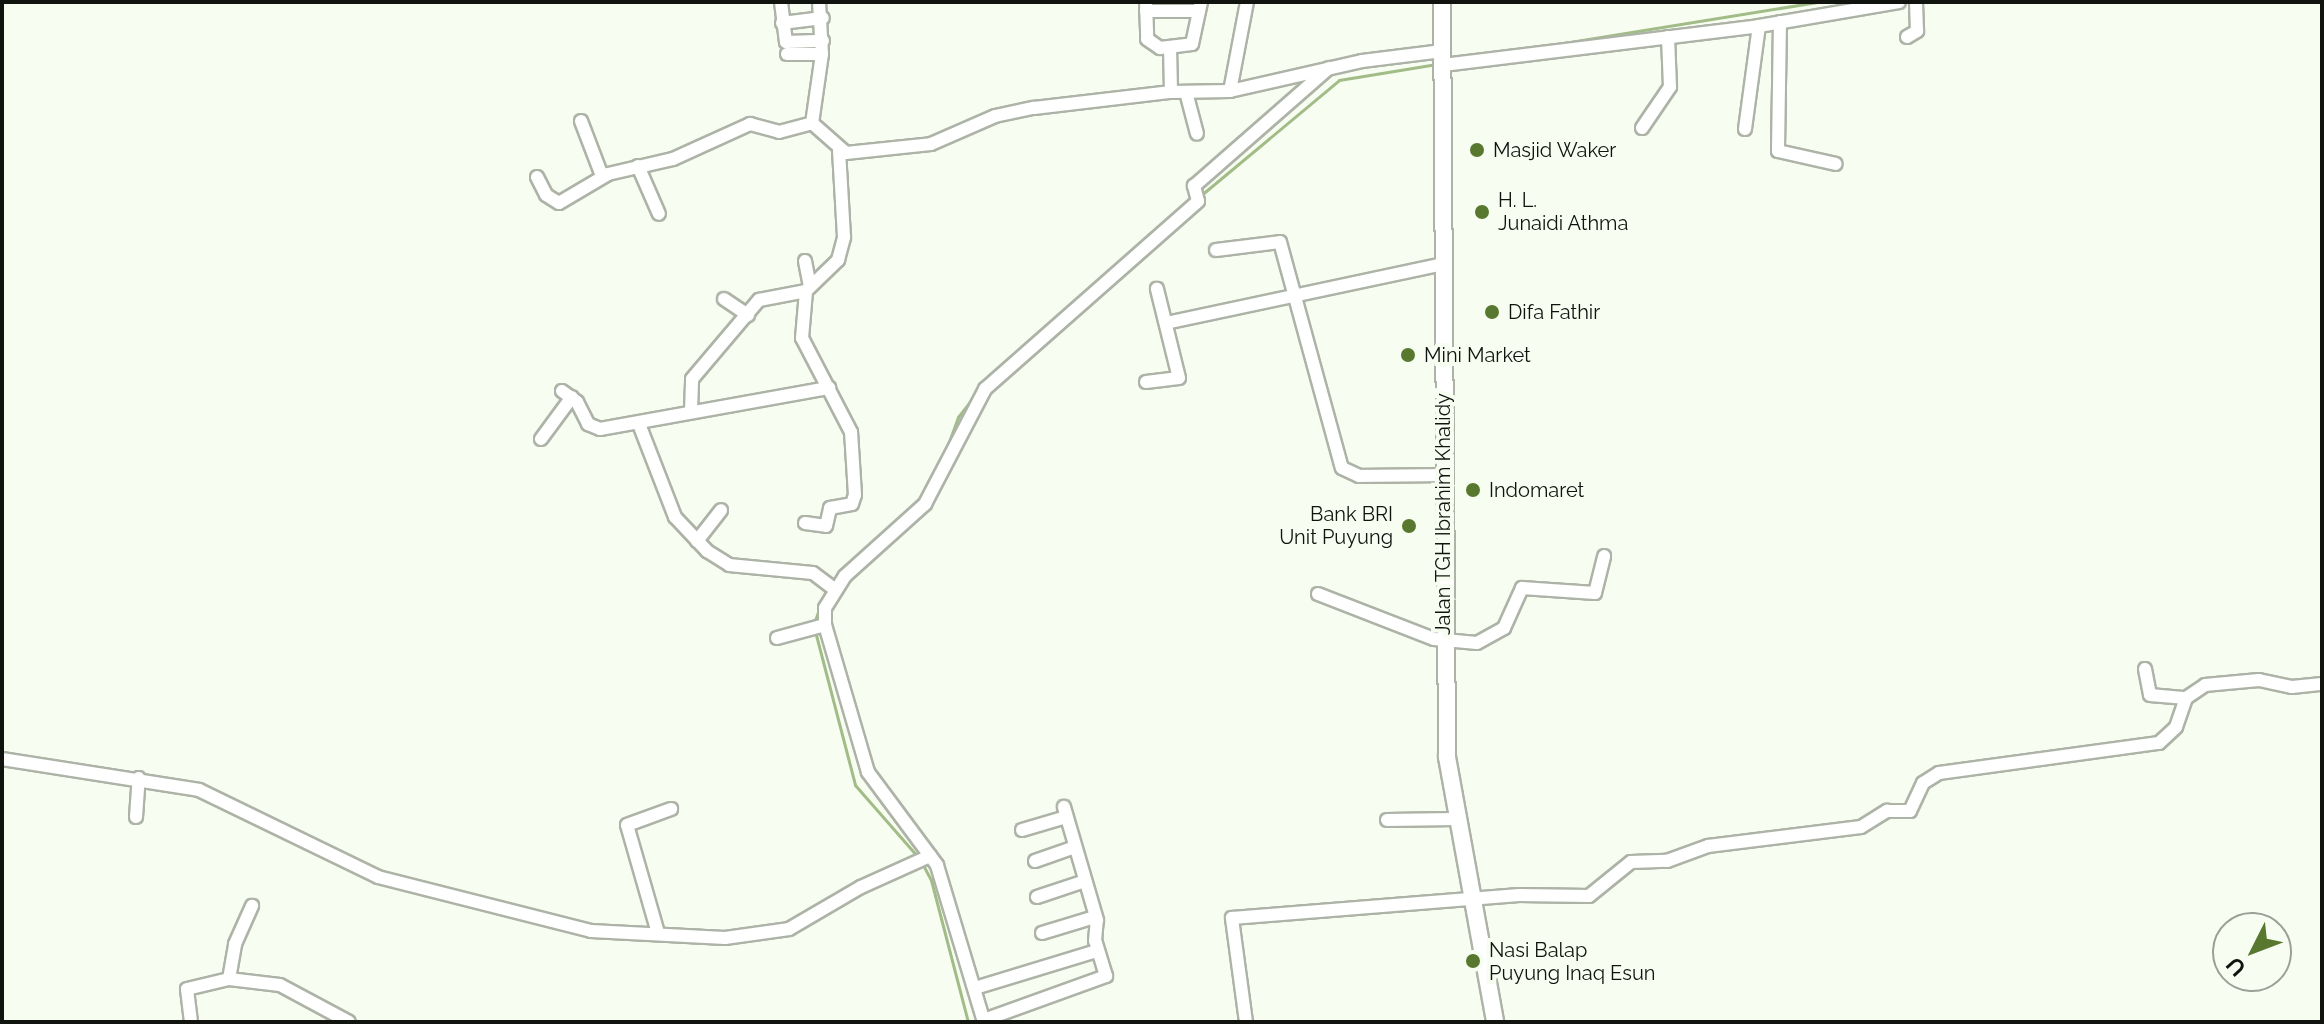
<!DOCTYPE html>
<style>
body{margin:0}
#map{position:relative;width:2324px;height:1024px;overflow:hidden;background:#f7fef1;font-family:Raleway,sans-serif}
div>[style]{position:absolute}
.stream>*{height:3px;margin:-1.5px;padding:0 1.5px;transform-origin:1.5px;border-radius:1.5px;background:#a2bc88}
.roads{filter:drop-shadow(2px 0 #adb3a7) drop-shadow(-2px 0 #adb3a7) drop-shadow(0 2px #adb3a7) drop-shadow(0 -2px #adb3a7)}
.minor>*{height:12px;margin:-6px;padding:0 6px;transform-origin:6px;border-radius:6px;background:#fff}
.major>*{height:16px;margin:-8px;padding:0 8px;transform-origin:8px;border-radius:8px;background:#fff}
.dots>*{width:22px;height:22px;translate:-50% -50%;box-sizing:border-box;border:4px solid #f7fef1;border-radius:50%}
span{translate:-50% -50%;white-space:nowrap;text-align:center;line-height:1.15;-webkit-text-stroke:8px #f7fef1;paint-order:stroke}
.poi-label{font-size:20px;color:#11130f}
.left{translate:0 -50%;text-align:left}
.right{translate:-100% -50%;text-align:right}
.street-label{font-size:20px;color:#11130f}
.frame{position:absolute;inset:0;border:4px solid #11130f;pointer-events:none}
.north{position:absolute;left:2212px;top:912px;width:80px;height:80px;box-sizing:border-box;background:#f7fef1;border:2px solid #9ba097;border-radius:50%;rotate:228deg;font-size:22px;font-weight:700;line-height:32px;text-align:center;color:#11130f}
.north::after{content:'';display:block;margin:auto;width:28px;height:36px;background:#58782f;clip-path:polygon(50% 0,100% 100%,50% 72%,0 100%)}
</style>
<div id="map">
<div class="stream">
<div style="left:1539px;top:47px;width:282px;rotate:-9.2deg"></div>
<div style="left:1200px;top:196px;width:181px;rotate:-39.8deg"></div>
<div style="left:1339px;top:80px;width:99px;rotate:-9.3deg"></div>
<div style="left:943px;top:458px;width:44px;rotate:-69.9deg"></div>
<div style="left:958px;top:417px;width:29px;rotate:-52deg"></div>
<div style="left:814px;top:623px;width:35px;rotate:-70deg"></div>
<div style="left:815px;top:631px;width:159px;rotate:75.4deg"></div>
<div style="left:855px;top:785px;width:97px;rotate:48.8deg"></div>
<div style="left:923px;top:865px;width:17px;rotate:62deg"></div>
<div style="left:931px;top:880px;width:147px;rotate:75.4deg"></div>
</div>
<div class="roads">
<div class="minor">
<div style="left:781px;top:2px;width:40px;rotate:82.9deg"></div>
<div style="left:786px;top:42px;width:37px;rotate:-2deg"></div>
<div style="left:819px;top:2px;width:52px;rotate:86.7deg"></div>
<div style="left:822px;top:54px;width:70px;rotate:98.2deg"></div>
<div style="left:812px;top:123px;width:45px;rotate:41.4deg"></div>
<div style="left:846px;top:153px;width:85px;rotate:-6deg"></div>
<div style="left:931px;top:144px;width:70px;rotate:-23.6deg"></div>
<div style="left:995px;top:116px;width:40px;rotate:-12deg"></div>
<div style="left:1034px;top:108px;width:138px;rotate:-6.7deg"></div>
<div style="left:1171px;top:92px;width:59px;rotate:-1deg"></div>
<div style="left:1230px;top:91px;width:135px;rotate:-12.8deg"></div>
<div style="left:1362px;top:61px;width:81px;rotate:-7.1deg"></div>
<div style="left:1146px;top:2px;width:37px;rotate:88deg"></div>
<div style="left:1147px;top:39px;width:16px;rotate:35deg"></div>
<div style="left:1160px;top:48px;width:32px;rotate:-7deg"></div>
<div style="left:1192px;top:44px;width:43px;rotate:-77.9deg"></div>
<div style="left:1146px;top:11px;width:53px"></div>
<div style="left:1780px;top:22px;width:129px;rotate:90.9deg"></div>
<div style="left:1778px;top:151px;width:59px;rotate:12.6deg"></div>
<div style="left:782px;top:23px;width:41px;rotate:-7deg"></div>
<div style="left:1907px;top:37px;width:12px;rotate:-31deg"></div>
<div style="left:1917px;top:31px;width:29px;rotate:-92deg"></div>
<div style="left:1170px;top:47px;width:45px;rotate:88.7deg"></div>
<div style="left:787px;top:54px;width:35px"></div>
<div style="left:1443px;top:65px;width:318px;rotate:-7deg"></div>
<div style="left:1759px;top:26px;width:142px;rotate:-9.7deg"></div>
<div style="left:1230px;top:91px;width:91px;rotate:-79.2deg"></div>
<div style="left:1186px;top:92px;width:43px;rotate:75.3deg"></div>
<div style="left:581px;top:121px;width:59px;rotate:69.1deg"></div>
<div style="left:1642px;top:128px;width:50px;rotate:-55.7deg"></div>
<div style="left:1670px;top:87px;width:50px;rotate:-92.3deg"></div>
<div style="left:1745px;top:129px;width:104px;rotate:-82.3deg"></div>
<div style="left:638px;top:166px;width:52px;rotate:66.4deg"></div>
<div style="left:537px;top:177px;width:20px;rotate:63deg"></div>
<div style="left:546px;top:195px;width:15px;rotate:32deg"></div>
<div style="left:559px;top:203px;width:57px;rotate:-30.6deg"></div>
<div style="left:608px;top:174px;width:67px;rotate:-13deg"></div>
<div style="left:673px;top:159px;width:85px;rotate:-24.4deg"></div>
<div style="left:750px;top:124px;width:30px;rotate:15deg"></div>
<div style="left:779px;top:132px;width:34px;rotate:-15deg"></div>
<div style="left:1216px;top:250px;width:64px;rotate:-7.1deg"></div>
<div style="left:1280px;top:242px;width:234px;rotate:74.7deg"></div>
<div style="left:1342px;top:468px;width:19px;rotate:25deg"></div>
<div style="left:1359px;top:476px;width:85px;rotate:-0.7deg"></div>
<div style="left:805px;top:261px;width:26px;rotate:79deg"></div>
<div style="left:724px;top:299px;width:29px;rotate:34deg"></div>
<div style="left:1166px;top:323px;width:283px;rotate:-12deg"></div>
<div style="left:1146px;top:382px;width:33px;rotate:-7deg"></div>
<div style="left:1179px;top:378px;width:92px;rotate:-103.9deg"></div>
<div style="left:562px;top:391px;width:19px;rotate:36deg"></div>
<div style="left:577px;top:402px;width:25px;rotate:63deg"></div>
<div style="left:588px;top:424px;width:13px;rotate:23deg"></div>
<div style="left:600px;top:429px;width:233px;rotate:-10.2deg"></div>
<div style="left:691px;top:411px;width:32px;rotate:-88deg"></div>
<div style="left:692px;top:379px;width:104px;rotate:-49.7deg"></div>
<div style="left:759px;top:300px;width:48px;rotate:-10.8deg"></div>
<div style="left:806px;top:291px;width:45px;rotate:-44.1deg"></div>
<div style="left:838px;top:260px;width:24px;rotate:-75deg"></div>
<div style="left:844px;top:237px;width:86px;rotate:-93.3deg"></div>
<div style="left:639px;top:424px;width:100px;rotate:68.8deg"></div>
<div style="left:675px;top:517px;width:47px;rotate:46.7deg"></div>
<div style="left:707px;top:551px;width:26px;rotate:32deg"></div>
<div style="left:729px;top:565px;width:84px;rotate:5.4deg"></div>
<div style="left:813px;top:573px;width:26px;rotate:37deg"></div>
<div style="left:541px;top:439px;width:52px;rotate:-53.6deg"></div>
<div style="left:805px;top:523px;width:21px;rotate:8deg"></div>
<div style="left:826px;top:526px;width:18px;rotate:-77deg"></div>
<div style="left:830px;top:508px;width:22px;rotate:-10deg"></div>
<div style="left:852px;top:504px;width:9px;rotate:-72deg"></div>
<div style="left:855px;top:495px;width:63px;rotate:-93.6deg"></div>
<div style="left:851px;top:432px;width:106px;rotate:-117.5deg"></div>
<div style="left:802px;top:338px;width:47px;rotate:-85.1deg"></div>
<div style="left:697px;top:541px;width:39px;rotate:-52deg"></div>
<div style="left:1318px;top:594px;width:124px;rotate:21.2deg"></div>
<div style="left:1434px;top:639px;width:43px;rotate:5.3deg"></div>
<div style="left:1477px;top:643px;width:31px;rotate:-29deg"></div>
<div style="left:1504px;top:628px;width:44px;rotate:-65.8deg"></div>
<div style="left:1522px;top:588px;width:73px;rotate:3.9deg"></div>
<div style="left:1595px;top:593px;width:38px;rotate:-76deg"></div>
<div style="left:777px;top:638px;width:50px;rotate:-15.2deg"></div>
<div style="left:2145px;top:669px;width:26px;rotate:79deg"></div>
<div style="left:2150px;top:695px;width:36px;rotate:5deg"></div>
<div style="left:2px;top:759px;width:199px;rotate:8.9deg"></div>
<div style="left:199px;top:790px;width:199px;rotate:25.9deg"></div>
<div style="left:378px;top:877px;width:220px;rotate:14.2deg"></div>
<div style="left:591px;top:931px;width:134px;rotate:3deg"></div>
<div style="left:725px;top:938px;width:65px;rotate:-8deg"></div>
<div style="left:789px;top:929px;width:83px;rotate:-30.3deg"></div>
<div style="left:861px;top:887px;width:76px;rotate:-24.2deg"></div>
<div style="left:136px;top:817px;width:39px;rotate:-86deg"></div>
<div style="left:1387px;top:820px;width:69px;rotate:-0.8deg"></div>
<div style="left:1022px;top:830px;width:46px;rotate:-16.5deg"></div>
<div style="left:1035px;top:861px;width:42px;rotate:-19.3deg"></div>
<div style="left:1037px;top:897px;width:51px;rotate:-18.4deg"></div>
<div style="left:658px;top:933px;width:112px;rotate:-106deg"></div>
<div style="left:627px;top:825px;width:47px;rotate:-20deg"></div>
<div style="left:1042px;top:933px;width:55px;rotate:-16.8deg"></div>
<div style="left:229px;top:979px;width:36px;rotate:-80deg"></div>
<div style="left:235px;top:944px;width:42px;rotate:-65.9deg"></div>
<div style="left:975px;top:988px;width:127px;rotate:-16.9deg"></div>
<div style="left:984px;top:1020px;width:130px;rotate:-19.8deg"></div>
<div style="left:1106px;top:976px;width:37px;rotate:-107deg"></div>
<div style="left:1095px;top:941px;width:21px;rotate:-85deg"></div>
<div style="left:1097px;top:920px;width:118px;rotate:-106.3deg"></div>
<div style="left:191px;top:1022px;width:33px;rotate:-97deg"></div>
<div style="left:187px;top:989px;width:43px;rotate:-13.4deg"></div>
<div style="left:229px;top:979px;width:51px;rotate:6.7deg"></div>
<div style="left:280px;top:985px;width:78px;rotate:28.2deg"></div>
<div style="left:984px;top:1022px;width:164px;rotate:-106.7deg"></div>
<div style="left:937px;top:865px;width:116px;rotate:-126.6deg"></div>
<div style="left:868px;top:772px;width:153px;rotate:-106.3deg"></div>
<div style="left:825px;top:625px;width:17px;rotate:-90deg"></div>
<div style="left:825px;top:608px;width:38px;rotate:-58deg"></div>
<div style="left:845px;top:576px;width:108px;rotate:-42deg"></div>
<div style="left:925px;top:504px;width:130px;rotate:-62.4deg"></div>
<div style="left:985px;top:389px;width:284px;rotate:-41.4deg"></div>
<div style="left:1198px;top:201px;width:16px;rotate:-105deg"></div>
<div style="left:1194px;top:186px;width:179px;rotate:-41.2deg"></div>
<div style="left:1246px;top:1022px;width:105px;rotate:-97.7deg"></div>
<div style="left:1232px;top:918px;width:288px;rotate:-4.6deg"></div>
<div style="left:1519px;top:895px;width:70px;rotate:0.8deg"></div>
<div style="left:1589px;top:896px;width:54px;rotate:-39deg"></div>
<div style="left:1631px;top:862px;width:36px;rotate:-2deg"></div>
<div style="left:1667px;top:861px;width:44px;rotate:-20.1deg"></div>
<div style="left:1708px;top:846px;width:154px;rotate:-7.1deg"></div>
<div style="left:1861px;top:827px;width:31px;rotate:-32deg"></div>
<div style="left:1887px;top:811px;width:23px"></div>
<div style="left:1910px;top:811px;width:31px;rotate:-65deg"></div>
<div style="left:1923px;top:783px;width:19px;rotate:-32deg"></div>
<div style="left:1939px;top:773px;width:222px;rotate:-7.8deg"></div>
<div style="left:2159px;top:743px;width:23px;rotate:-43deg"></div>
<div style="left:2176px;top:727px;width:31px;rotate:-71deg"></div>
<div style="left:2186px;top:698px;width:23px;rotate:-34deg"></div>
<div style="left:2205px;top:685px;width:54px;rotate:-5.3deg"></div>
<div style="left:2259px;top:680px;width:34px;rotate:12deg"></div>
<div style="left:2292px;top:687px;width:30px;rotate:-6deg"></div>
</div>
<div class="major">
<div style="left:1442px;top:2px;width:755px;rotate:89.62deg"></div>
<div style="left:1447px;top:757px;width:269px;rotate:79.7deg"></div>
</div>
</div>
<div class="dots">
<div style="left:1477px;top:150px;background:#58782f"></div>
<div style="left:1482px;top:212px;background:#58782f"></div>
<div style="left:1492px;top:312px;background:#58782f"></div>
<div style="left:1408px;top:355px;background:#58782f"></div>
<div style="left:1473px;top:490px;background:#58782f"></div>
<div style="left:1409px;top:526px;background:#58782f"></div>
<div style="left:1473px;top:961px;background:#58782f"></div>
</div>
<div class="poi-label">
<span class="left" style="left:1493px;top:150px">Masjid Waker</span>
<span class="left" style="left:1498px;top:212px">H. L.<br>Junaidi Athma</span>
<span class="left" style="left:1508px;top:312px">Difa Fathir</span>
<span class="left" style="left:1424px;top:355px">Mini Market</span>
<span class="left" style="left:1489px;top:490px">Indomaret</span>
<span class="right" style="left:1393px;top:526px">Bank BRI<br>Unit Puyung</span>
<span class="left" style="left:1489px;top:962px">Nasi Balap<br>Puyung Inaq Esun</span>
</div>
<div class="street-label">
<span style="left:1443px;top:514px;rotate:-90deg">Jalan TGH Ibrahim Khalidy</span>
</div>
<div class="frame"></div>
<div class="north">U</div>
</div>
